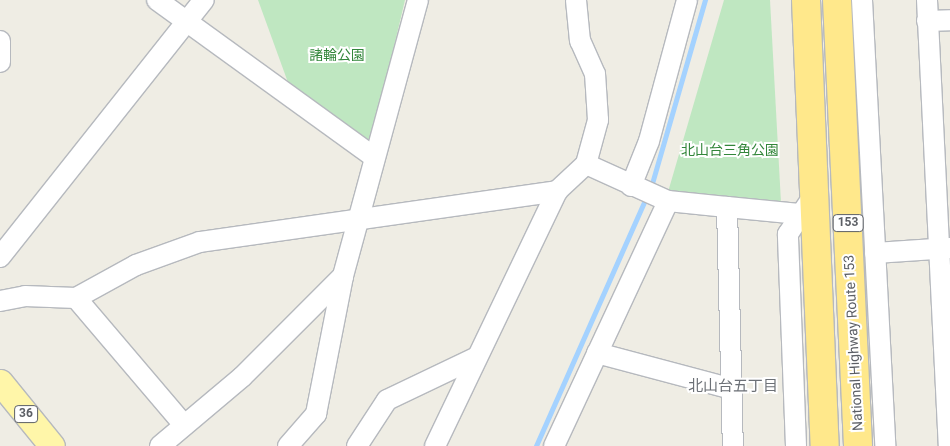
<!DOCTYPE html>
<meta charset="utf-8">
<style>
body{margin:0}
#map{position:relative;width:950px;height:446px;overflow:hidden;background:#efede4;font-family:Roboto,"Noto Sans JP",sans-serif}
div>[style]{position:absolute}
.green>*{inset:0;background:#bfe7c1}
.stream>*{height:4.5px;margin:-2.25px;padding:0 2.25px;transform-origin:2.25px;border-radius:2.25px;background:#a4d2ff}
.roads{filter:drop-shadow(1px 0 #b6b9be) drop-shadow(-1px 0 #b6b9be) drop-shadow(0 1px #b6b9be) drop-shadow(0 -1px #b6b9be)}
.minor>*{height:20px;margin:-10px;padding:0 10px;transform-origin:10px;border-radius:10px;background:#fff}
.major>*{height:25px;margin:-12.5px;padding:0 12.5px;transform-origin:12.5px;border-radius:12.5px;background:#fff6a9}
.highway>*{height:28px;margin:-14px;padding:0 14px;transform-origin:14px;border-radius:14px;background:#ffe88b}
span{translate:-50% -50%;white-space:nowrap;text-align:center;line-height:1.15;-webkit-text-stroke:4px #fff;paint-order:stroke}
.shield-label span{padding:1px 4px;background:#fff;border:1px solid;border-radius:4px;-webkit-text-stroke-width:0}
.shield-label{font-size:12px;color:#5c5f65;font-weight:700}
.park-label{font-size:14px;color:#32863a}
.street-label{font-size:14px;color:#5c5f65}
.neighbourhood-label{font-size:15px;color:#6d7177}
</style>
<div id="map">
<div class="green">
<div style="clip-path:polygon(258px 0,405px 0,370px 148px,290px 88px)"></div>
<div style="clip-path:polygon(724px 0,770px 0,781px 203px,668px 192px)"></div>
</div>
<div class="stream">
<div style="left:651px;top:187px;width:195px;rotate:-73.9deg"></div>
<div style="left:536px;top:446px;width:274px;rotate:-66.1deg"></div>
</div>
<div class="roads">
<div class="minor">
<div style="left:157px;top:0;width:268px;rotate:35.9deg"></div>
<div style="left:862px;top:0;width:447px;rotate:87deg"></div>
<div style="left:927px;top:0;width:447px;rotate:87.2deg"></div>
<div style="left:927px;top:21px;width:23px;rotate:-2deg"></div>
<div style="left:0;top:41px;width:21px;rotate:90deg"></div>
<div style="left:586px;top:164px;width:90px;rotate:24.3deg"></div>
<div style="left:668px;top:201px;width:59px;rotate:5.8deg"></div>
<div style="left:727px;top:207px;width:239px;rotate:88.6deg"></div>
<div style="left:631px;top:186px;width:48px;rotate:-68.2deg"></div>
<div style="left:649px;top:141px;width:146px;rotate:-74.9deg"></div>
<div style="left:727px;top:207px;width:73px;rotate:5.5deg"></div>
<div style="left:875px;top:253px;width:75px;rotate:-3.8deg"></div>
<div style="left:0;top:257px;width:328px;rotate:-51.6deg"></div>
<div style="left:76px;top:298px;width:167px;rotate:49.6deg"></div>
<div style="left:0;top:301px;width:25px;rotate:-11deg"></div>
<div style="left:25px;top:296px;width:51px;rotate:2.2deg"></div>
<div style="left:76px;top:298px;width:68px;rotate:-28.8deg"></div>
<div style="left:136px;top:265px;width:68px;rotate:-19.8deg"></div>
<div style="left:200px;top:242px;width:361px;rotate:-8.1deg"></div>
<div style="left:597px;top:353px;width:140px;rotate:14.9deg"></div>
<div style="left:160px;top:446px;width:107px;rotate:-40.1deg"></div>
<div style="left:242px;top:377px;width:143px;rotate:-45deg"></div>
<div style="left:288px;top:446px;width:43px;rotate:-48.8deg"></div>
<div style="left:316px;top:414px;width:141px;rotate:-78.9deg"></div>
<div style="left:343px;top:276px;width:286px;rotate:-74.8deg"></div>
<div style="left:357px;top:446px;width:55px;rotate:-56.9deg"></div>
<div style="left:387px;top:400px;width:98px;rotate:-25.5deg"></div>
<div style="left:435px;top:446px;width:283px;rotate:-64.4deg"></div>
<div style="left:557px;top:191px;width:40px;rotate:-43deg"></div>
<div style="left:586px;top:164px;width:46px;rotate:-74.7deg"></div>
<div style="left:598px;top:120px;width:46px;rotate:-93.7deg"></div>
<div style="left:595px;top:74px;width:36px;rotate:-114deg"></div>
<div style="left:580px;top:41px;width:41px;rotate:-95.6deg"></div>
<div style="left:554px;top:446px;width:270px;rotate:-65deg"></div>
<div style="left:796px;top:446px;width:212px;rotate:-92.2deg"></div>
<div style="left:788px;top:234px;width:47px;rotate:-56.3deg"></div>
</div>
<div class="major">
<div style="left:0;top:382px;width:82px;rotate:50.9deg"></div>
</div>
<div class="highway">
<div style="left:806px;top:0;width:446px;rotate:87.6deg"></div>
<div style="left:837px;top:0;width:446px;rotate:87.3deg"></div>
</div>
</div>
<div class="shield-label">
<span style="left:848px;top:223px">153</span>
<span style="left:26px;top:414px">36</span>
</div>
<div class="park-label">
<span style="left:337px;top:55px">諸輪公園</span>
<span style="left:730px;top:150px">北山台三角公園</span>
</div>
<div class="street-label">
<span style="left:853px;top:343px;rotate:-93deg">National Highway Route 153</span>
</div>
<div class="neighbourhood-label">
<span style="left:733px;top:387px">北山台五丁目</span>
</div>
</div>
